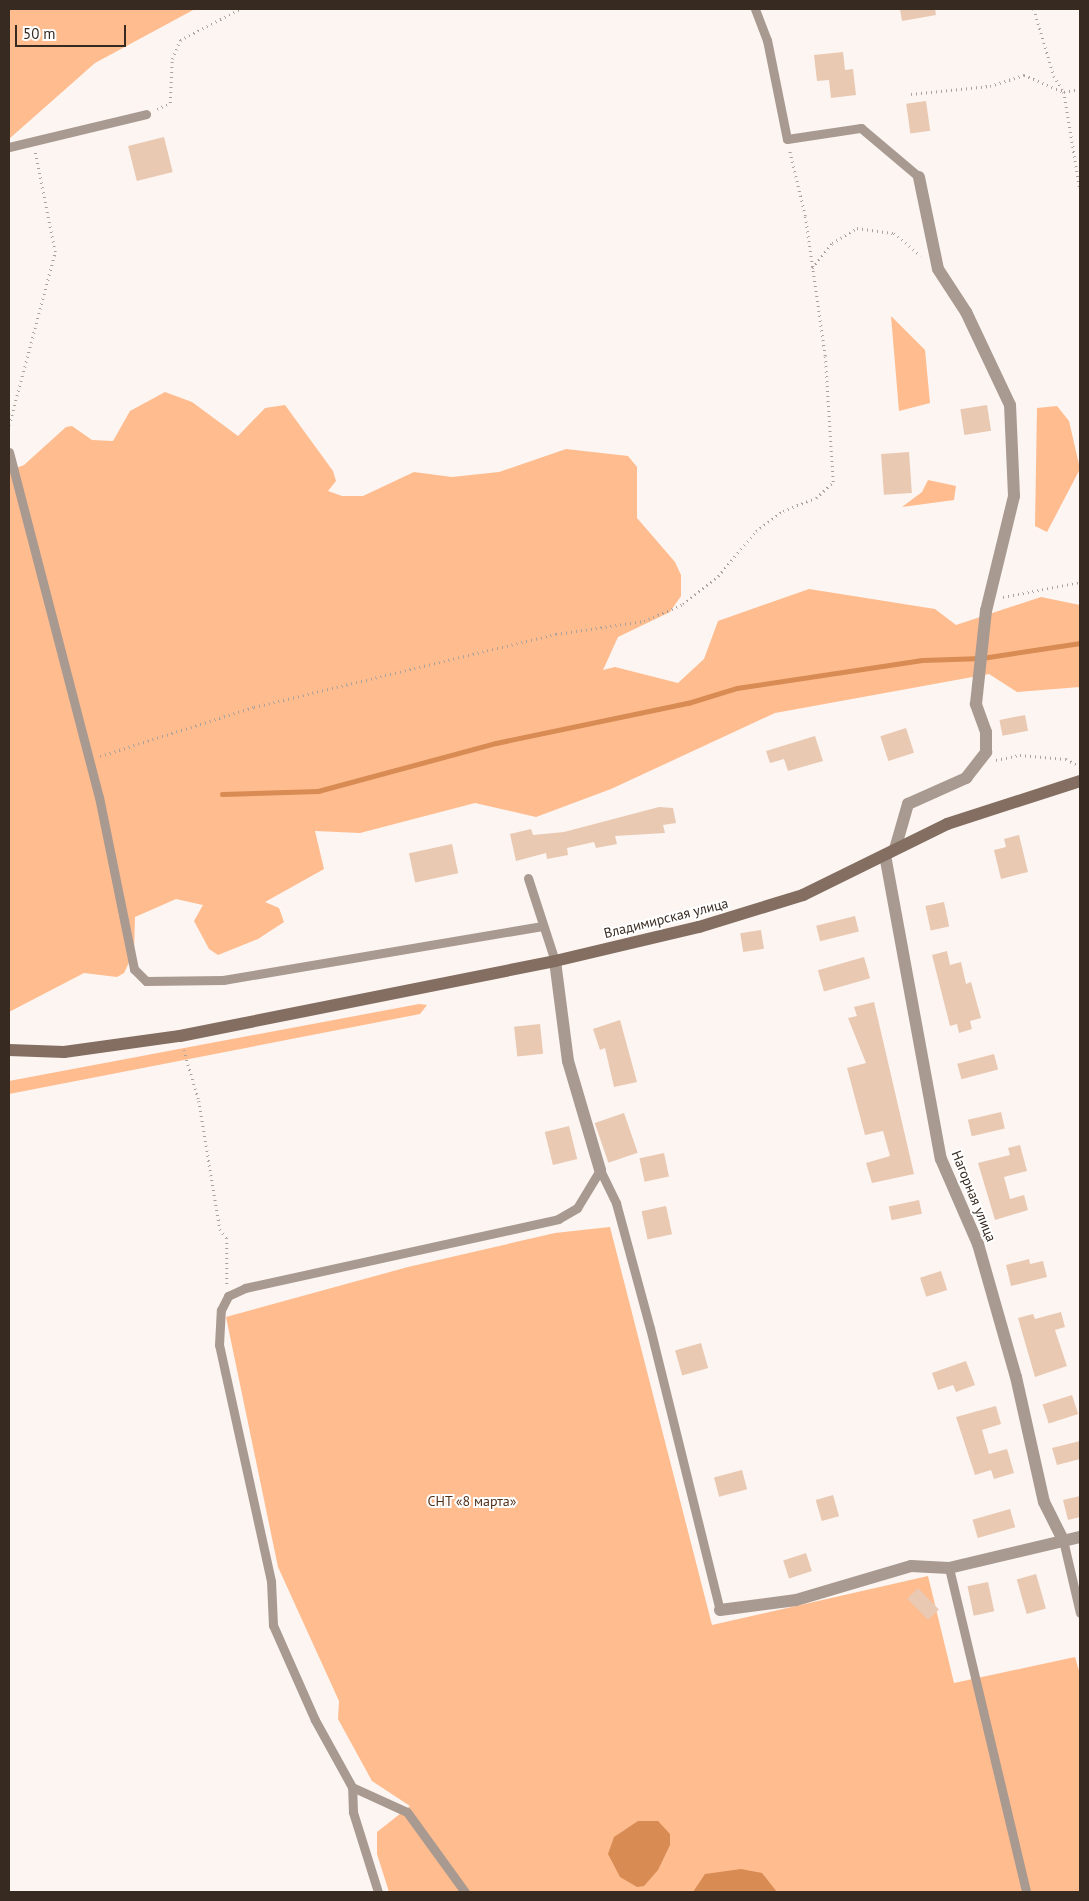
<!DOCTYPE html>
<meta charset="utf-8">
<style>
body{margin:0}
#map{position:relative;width:1089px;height:1901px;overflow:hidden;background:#fcf5f1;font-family:"PT Sans",sans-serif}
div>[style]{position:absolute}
.green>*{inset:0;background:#ffbc8f}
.water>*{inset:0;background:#d88b53}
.stream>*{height:4.5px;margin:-2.25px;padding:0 2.25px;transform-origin:2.25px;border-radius:2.25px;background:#d88b53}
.building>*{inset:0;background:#eac9b3;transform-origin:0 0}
.path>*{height:2.5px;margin-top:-1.25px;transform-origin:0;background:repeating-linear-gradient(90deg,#aba29c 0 1px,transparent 0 5px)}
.lane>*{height:9px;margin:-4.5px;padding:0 4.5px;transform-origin:4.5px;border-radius:4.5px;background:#a99a91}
.street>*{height:12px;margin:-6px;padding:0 6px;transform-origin:6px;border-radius:6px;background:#a99a91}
.secondary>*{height:12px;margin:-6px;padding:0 6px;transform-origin:6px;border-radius:6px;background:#836e61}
span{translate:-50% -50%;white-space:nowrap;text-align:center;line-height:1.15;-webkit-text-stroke:4px #fff;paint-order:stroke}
.street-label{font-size:14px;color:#372a21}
.park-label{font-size:14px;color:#52311a}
.frame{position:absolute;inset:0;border:10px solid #372a21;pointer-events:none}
.scale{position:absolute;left:15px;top:25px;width:111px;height:22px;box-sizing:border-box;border:2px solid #372a21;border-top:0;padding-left:6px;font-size:15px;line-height:18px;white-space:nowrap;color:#372a21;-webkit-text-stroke:4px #fff;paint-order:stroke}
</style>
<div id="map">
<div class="green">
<div style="clip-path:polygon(9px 9px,195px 9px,95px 63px,9px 139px)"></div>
<div style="clip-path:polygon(891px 316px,925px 350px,930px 403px,899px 411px)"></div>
<div style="clip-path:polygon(165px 392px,192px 402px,238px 436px,265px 408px,285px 405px,333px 471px,336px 481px,328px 491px,342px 496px,363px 496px,414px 472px,452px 477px,499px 472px,566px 449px,628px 456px,637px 467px,637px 518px,675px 562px,681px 575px,681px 596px,670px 612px,618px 637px,603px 670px,615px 667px,678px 683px,704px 659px,718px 621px,809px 589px,935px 609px,956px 625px,1041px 597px,1080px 605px,1080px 687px,1017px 692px,989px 674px,775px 713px,611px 789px,536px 817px,475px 803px,360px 833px,315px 831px,324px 869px,265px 902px,279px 908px,284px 922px,258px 939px,218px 955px,209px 949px,194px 921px,203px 905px,176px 899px,135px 917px,134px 952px,124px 973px,117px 977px,84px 973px,9px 1012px,9px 471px,24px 465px,66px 427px,72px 426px,92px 440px,113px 441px,130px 411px)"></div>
<div style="clip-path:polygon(1057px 406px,1069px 421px,1080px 469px,1047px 532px,1035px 526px,1037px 408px)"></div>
<div style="clip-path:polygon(928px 480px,956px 486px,954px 500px,902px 507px,922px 492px)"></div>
<div style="clip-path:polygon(419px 1004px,427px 1005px,420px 1014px,9px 1094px,9px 1081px)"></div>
<div style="clip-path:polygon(610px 1227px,712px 1625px,928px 1576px,954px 1683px,1075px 1657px,1080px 1674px,1080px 1892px,389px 1892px,377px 1854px,377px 1832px,410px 1806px,372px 1781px,338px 1719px,339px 1701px,278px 1567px,226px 1317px,408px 1267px,555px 1233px)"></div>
</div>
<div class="water">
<div style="clip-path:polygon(638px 1821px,658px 1821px,670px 1834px,670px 1845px,658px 1870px,644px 1886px,637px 1887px,620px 1877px,608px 1854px,614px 1837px)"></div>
<div style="clip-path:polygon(741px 1869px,762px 1873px,777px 1892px,693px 1892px,705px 1874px)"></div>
</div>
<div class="stream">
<div style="left:222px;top:794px;width:96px;rotate:-1.8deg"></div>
<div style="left:318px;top:791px;width:184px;rotate:-15.1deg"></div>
<div style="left:496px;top:743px;width:196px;rotate:-11.8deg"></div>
<div style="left:688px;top:703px;width:51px;rotate:-17deg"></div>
<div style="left:737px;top:688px;width:187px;rotate:-8.6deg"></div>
<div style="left:922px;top:660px;width:60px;rotate:-1.9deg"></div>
<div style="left:982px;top:658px;width:99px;rotate:-8.7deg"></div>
</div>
<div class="building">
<div style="clip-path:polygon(900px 9px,935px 9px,936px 15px,902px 21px)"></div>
<div style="clip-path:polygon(843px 52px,845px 70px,853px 69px,856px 95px,831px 98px,829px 80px,817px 81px,814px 55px)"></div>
<div style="left:926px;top:101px;width:30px;height:20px;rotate:82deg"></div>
<div style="left:164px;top:137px;width:36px;height:37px;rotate:76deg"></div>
<div style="left:987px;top:405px;width:26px;height:27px;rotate:81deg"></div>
<div style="left:909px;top:452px;width:41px;height:28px;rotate:86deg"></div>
<div style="left:1025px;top:715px;width:16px;height:26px;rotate:79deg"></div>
<div style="left:906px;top:728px;width:26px;height:27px;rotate:72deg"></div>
<div style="clip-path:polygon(815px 736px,823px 761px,788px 771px,784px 759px,770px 763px,766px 751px)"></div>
<div style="clip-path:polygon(659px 807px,673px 808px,676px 823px,663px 825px,665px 833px,615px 836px,617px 844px,596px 848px,594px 842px,567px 848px,568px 855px,547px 859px,546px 853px,516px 861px,510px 834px,531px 829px,533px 835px,564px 832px)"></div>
<div style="clip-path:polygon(1019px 835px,1028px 872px,1001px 879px,994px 850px,1006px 847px,1004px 839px)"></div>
<div style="left:452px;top:844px;width:30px;height:44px;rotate:78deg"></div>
<div style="left:944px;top:902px;width:25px;height:19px;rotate:78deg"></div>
<div style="left:855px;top:916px;width:16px;height:40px;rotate:76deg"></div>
<div style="left:761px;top:930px;width:19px;height:21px;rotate:81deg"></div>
<div style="clip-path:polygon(947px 951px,950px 965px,961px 962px,966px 984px,971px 982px,981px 1018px,970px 1021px,972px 1029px,959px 1033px,957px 1024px,950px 1026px,932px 955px)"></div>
<div style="left:864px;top:957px;width:22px;height:48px;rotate:74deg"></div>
<div style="clip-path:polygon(874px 1002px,914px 1174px,872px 1183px,866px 1163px,890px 1156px,883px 1131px,865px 1135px,847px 1068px,866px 1063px,848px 1018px,857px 1016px,854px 1007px)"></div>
<div style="clip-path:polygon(620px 1020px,637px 1082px,614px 1087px,605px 1048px,600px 1050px,593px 1029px)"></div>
<div style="left:540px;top:1024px;width:30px;height:26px;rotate:84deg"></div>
<div style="left:994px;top:1054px;width:16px;height:38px;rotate:75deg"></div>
<div style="left:1001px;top:1112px;width:17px;height:34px;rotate:77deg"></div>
<div style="left:624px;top:1113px;width:42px;height:31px;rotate:71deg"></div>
<div style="left:569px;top:1126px;width:34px;height:25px;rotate:76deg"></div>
<div style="clip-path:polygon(1020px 1145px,1027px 1171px,1004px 1177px,1010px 1199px,1024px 1195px,1028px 1210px,995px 1220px,978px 1163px,1010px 1155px,1008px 1148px)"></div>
<div style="left:664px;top:1153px;width:24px;height:25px;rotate:78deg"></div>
<div style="left:919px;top:1200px;width:14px;height:31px;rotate:78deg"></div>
<div style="left:666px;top:1206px;width:29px;height:25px;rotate:78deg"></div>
<div style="clip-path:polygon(1029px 1259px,1030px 1264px,1043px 1261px,1047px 1277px,1011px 1286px,1006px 1265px)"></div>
<div style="left:941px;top:1271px;width:20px;height:22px;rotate:72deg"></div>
<div style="clip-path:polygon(1061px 1312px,1065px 1327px,1055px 1330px,1067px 1366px,1035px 1377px,1018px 1318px,1033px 1314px,1035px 1319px)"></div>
<div style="left:701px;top:1343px;width:26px;height:27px;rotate:74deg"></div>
<div style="clip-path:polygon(966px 1361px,975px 1385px,956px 1392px,953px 1385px,938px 1390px,932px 1373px)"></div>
<div style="left:1072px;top:1395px;width:20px;height:31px;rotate:72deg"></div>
<div style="clip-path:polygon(996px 1406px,1001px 1424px,982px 1430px,989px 1454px,1007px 1449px,1014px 1473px,994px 1479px,991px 1470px,975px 1475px,956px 1417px)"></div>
<div style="clip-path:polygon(1080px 1441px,1080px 1459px,1057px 1465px,1052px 1448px)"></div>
<div style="left:742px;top:1470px;width:20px;height:29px;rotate:75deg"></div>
<div style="left:833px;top:1495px;width:22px;height:18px;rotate:74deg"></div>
<div style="clip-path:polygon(1080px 1496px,1080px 1517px,1068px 1520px,1063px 1500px)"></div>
<div style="left:1010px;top:1509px;width:19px;height:39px;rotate:74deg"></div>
<div style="left:806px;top:1553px;width:19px;height:24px;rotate:72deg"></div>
<div style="left:1036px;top:1574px;width:36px;height:20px;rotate:74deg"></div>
<div style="left:988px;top:1582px;width:30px;height:21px;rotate:78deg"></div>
<div style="left:918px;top:1588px;width:30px;height:15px;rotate:46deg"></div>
</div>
<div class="path">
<div style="left:1034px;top:9px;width:70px;rotate:73.4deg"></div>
<div style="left:1054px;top:76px;width:19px;rotate:58deg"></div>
<div style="left:1064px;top:92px;width:99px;rotate:80.7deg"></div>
<div style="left:911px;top:94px;width:79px;rotate:-5.8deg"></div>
<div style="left:990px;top:86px;width:36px;rotate:-18deg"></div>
<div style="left:1024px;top:75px;width:43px;rotate:23deg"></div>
<div style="left:1064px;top:92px;width:16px;rotate:-11deg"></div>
<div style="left:157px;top:109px;width:14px;rotate:-25deg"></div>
<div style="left:170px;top:103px;width:44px;rotate:-87.4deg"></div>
<div style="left:172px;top:59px;width:21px;rotate:-67deg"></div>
<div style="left:180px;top:40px;width:68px;rotate:-27.3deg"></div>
<div style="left:812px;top:268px;width:32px;rotate:-51deg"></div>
<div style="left:832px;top:243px;width:29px;rotate:-31deg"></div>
<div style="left:857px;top:228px;width:37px;rotate:8deg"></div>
<div style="left:894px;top:233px;width:35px;rotate:40deg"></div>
<div style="left:9px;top:425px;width:179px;rotate:-75.1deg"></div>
<div style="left:55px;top:252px;width:102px;rotate:-101.3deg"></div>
<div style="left:1003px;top:597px;width:78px;rotate:-11deg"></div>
<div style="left:100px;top:756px;width:162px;rotate:-17.7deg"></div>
<div style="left:254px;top:707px;width:311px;rotate:-13.6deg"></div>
<div style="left:556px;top:634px;width:89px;rotate:-8.4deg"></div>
<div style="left:644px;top:621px;width:43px;rotate:-23.6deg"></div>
<div style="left:683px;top:604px;width:45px;rotate:-38.7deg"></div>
<div style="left:718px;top:576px;width:59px;rotate:-49.8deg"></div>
<div style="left:756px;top:531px;width:34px;rotate:-37deg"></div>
<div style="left:783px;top:511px;width:35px;rotate:-22deg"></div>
<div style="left:816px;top:498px;width:23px;rotate:-43deg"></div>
<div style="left:833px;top:482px;width:126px;rotate:-93.6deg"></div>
<div style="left:825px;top:356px;width:141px;rotate:-98.1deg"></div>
<div style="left:805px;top:216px;width:69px;rotate:-103.4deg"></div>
<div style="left:996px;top:760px;width:25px;rotate:-12deg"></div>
<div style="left:1020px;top:755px;width:46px;rotate:5deg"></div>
<div style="left:1066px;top:759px;width:16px;rotate:27deg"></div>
<div style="left:184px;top:1050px;width:53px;rotate:73.6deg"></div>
<div style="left:199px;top:1101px;width:130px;rotate:80.7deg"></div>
<div style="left:220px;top:1229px;width:11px;rotate:52deg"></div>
<div style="left:227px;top:1238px;width:46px;rotate:90deg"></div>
</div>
<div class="lane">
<div style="left:755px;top:9px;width:33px;rotate:69deg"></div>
<div style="left:767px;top:40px;width:101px;rotate:78.6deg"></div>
<div style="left:787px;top:139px;width:75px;rotate:-8.5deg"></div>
<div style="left:861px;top:128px;width:76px;rotate:40.2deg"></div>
<div style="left:9px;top:147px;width:141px;rotate:-13.5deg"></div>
<div style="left:9px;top:452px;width:357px;rotate:75.4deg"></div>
<div style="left:99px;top:797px;width:176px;rotate:78.5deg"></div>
<div style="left:134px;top:969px;width:17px;rotate:45deg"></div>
<div style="left:146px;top:981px;width:77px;rotate:-0.7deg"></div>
<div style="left:223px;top:980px;width:324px;rotate:-9.6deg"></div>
<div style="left:528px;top:878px;width:87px;rotate:72deg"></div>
<div style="left:600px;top:1170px;width:37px;rotate:64deg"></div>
<div style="left:616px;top:1203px;width:130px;rotate:74.8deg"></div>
<div style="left:650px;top:1328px;width:291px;rotate:76.1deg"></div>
<div style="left:1063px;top:1540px;width:75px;rotate:76.9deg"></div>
<div style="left:949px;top:1568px;width:333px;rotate:76.6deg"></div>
<div style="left:352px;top:1787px;width:60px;rotate:24.4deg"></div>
<div style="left:407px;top:1812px;width:99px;rotate:54.1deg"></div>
<div style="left:378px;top:1892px;width:84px;rotate:-107.4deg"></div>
<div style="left:353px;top:1812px;width:25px;rotate:-92deg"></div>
<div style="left:352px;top:1787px;width:77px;rotate:-118.9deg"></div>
<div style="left:315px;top:1720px;width:104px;rotate:-113.9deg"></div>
<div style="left:273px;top:1625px;width:44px;rotate:-92.6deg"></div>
<div style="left:271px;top:1581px;width:242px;rotate:-102.4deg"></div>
<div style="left:219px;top:1345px;width:35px;rotate:-87deg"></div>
<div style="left:221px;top:1310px;width:16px;rotate:-63deg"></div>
<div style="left:228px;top:1296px;width:19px;rotate:-25deg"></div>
<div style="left:245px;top:1288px;width:321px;rotate:-12.4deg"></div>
<div style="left:558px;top:1219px;width:22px;rotate:-30deg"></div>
<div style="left:577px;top:1208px;width:44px;rotate:-58.8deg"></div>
</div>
<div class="street">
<div style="left:895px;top:849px;width:47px;rotate:-73.9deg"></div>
<div style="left:908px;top:804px;width:64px;rotate:-24.1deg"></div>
<div style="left:966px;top:778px;width:33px;rotate:-52deg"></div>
<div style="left:986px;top:752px;width:20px;rotate:-90deg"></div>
<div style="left:986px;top:732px;width:30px;rotate:-110deg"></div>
<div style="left:976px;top:704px;width:94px;rotate:-83.9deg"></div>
<div style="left:986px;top:611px;width:118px;rotate:-76.3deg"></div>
<div style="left:1014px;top:496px;width:91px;rotate:-92.5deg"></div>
<div style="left:1010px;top:405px;width:103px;rotate:-115.3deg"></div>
<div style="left:966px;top:312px;width:51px;rotate:-123.1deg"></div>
<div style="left:938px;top:269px;width:94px;rotate:-101.7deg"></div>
<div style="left:885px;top:855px;width:309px;rotate:79.6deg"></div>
<div style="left:941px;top:1159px;width:93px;rotate:66.5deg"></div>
<div style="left:978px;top:1244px;width:138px;rotate:74.1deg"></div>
<div style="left:1016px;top:1377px;width:128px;rotate:77.4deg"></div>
<div style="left:1044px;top:1502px;width:42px;rotate:63.4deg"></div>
<div style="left:555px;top:961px;width:101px;rotate:82.6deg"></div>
<div style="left:568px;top:1061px;width:114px;rotate:73.6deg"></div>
<div style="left:720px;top:1610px;width:77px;rotate:-7.5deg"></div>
<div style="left:796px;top:1600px;width:120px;rotate:-16.5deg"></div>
<div style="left:911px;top:1566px;width:38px;rotate:3deg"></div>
<div style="left:949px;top:1568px;width:135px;rotate:-13.3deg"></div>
</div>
<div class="secondary">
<div style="left:9px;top:1050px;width:55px;rotate:2.1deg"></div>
<div style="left:64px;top:1052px;width:117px;rotate:-7.9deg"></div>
<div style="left:180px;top:1036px;width:382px;rotate:-11.3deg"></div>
<div style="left:555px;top:961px;width:148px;rotate:-13.3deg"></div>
<div style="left:699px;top:927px;width:109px;rotate:-17.1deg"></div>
<div style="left:803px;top:895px;width:161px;rotate:-26.2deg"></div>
<div style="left:947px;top:824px;width:140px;rotate:-17.9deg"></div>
</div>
<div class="street-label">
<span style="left:666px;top:918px;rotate:-14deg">Владимирская улица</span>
<span style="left:974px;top:1196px;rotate:68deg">Нагорная улица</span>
</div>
<div class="park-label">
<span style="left:472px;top:1501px">СНТ «8 марта»</span>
</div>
<div class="frame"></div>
<div class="scale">50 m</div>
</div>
